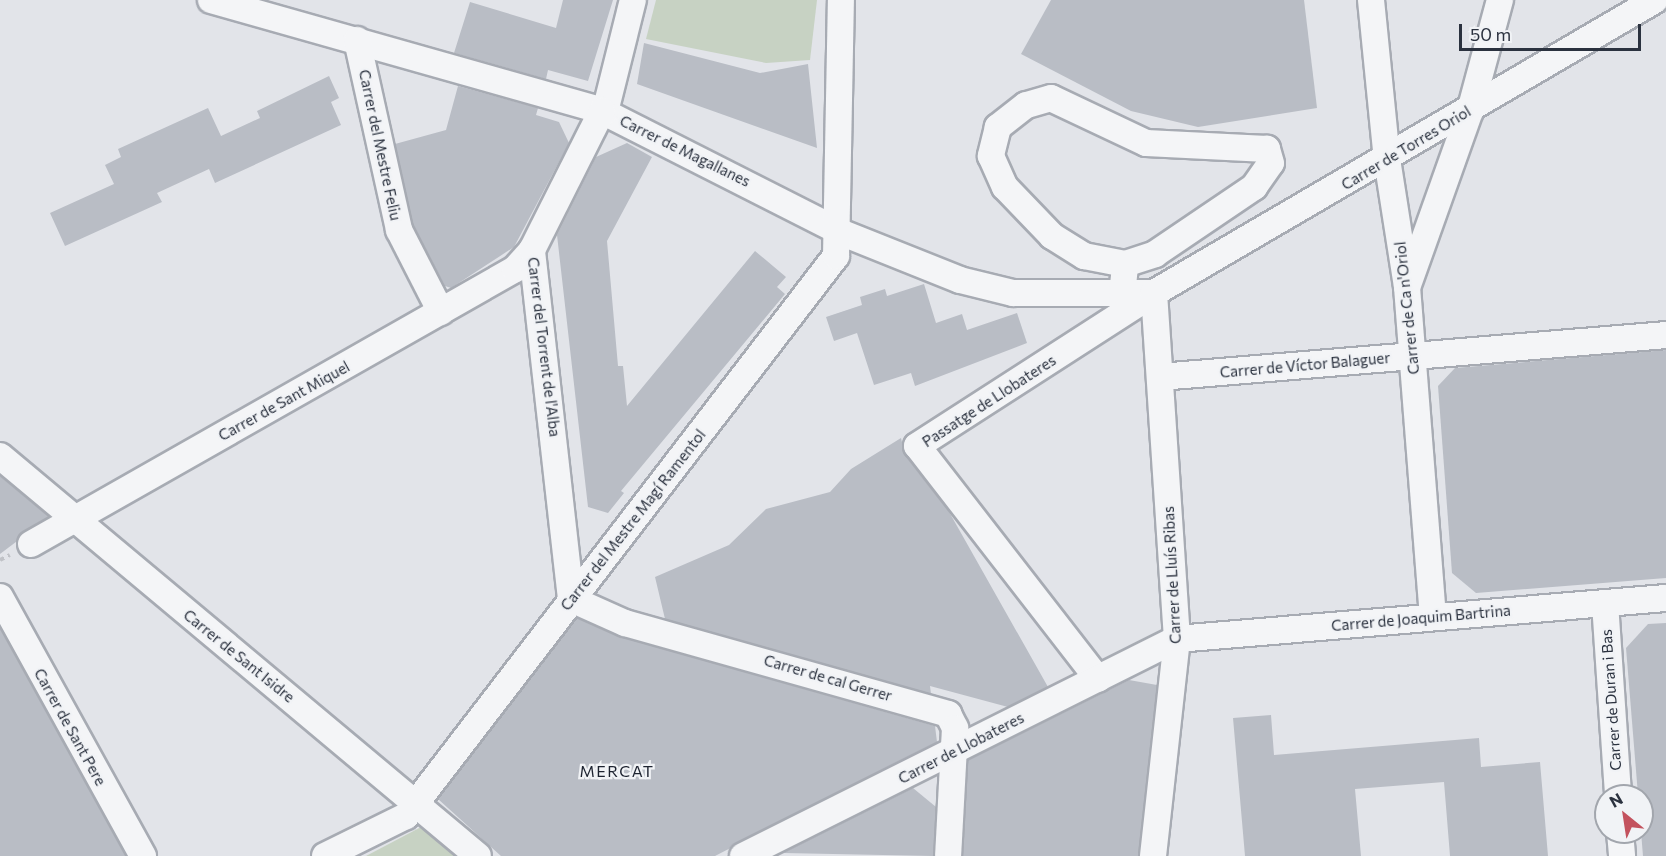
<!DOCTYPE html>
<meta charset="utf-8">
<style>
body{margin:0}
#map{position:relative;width:1666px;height:856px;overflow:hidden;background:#e2e4e9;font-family:Commissioner,sans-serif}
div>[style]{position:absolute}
.green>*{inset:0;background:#c7d2c3}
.building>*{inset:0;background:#b9bdc5}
.path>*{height:4px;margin-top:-2px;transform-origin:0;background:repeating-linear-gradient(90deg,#c0c2c7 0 4.5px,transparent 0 9px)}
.roads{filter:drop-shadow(2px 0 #a7abb3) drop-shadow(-2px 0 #a7abb3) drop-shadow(0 2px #a7abb3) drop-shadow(0 -2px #a7abb3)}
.minor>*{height:26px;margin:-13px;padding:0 13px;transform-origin:13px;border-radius:13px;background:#f4f5f7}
span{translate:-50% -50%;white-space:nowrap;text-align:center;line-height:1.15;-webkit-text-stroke:4.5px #f1f3f6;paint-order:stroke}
.street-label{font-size:15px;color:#2b323f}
.neighbourhood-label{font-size:16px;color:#1d2330;letter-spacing:1.5px}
.north{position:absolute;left:1594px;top:784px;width:60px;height:60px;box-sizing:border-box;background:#f1f3f6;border:2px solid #a2a6ad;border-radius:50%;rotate:330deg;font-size:16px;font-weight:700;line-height:24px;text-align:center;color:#2b323f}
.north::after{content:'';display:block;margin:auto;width:21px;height:27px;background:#c3525e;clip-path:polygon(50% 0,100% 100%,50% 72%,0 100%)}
.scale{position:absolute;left:1459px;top:24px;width:182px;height:27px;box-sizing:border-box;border:3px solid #2b323f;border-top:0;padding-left:8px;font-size:18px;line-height:21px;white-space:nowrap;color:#2b323f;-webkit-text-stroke:4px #f1f3f6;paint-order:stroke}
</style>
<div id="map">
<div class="green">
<div style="clip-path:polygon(656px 0,817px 0,810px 60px,766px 63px,646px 39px)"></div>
<div style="clip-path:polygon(423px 826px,460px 856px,366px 856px)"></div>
</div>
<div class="building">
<div style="clip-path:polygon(563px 0,613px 0,588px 81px,548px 70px,546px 79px,454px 53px,470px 2px,556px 28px)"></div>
<div style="clip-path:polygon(1051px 0,1304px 0,1317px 108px,1198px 127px,1131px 111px,1021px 54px)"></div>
<div style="clip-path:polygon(644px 43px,760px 73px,808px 64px,817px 148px,637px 84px)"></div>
<div style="clip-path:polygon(329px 76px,339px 98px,331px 102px,341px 125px,215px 183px,209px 169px,157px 193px,162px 202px,65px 246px,50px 213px,114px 184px,105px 165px,121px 157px,118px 149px,208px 108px,221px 136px,260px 118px,257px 111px)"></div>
<div style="clip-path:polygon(458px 86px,538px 108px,536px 115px,559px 122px,569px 143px,514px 247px,451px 288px,445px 286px,413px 225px,395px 144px,446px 130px)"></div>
<div style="clip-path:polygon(627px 143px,652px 157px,607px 241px,618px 366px,623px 366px,627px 406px,755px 251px,786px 277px,777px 287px,785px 294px,621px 491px,624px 493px,608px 513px,588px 507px,557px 235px,596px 157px)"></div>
<div style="clip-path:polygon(924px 284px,936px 323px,962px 314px,967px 330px,1017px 313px,1027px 343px,915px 386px,911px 373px,874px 385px,857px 333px,834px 341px,826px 317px,862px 305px,860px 297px,885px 289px,887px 296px)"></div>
<div style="clip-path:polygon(1666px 350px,1666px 578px,1476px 593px,1452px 573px,1438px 386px,1455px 368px)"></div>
<div style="clip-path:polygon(901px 438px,905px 455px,948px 510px,1048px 687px,1008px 707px,930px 686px,931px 694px,665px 619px,655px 577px,729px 545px,766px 509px,830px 492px,851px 469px)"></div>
<div style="clip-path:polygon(0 476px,49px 517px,0 554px)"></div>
<div style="clip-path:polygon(577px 618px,621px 637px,935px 726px,937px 742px,715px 856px,501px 856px,438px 799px)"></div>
<div style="clip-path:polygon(1666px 623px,1666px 856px,1643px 856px,1626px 648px,1648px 624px)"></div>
<div style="clip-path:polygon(0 628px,126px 856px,0 856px)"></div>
<div style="clip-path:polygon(1129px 680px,1157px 685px,1138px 856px,963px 856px,968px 760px)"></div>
<div style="clip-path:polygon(1271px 715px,1274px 755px,1479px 738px,1481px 767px,1540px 762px,1548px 856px,1450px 856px,1444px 782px,1355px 789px,1361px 856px,1245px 856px,1233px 718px)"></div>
<div style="clip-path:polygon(913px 788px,936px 807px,933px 856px,783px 853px)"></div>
</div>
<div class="path">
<div style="left:0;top:560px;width:11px;rotate:-27deg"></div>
</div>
<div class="roads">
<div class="minor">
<div style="left:211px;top:0;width:406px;rotate:15.8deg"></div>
<div style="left:602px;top:111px;width:267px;rotate:26.9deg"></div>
<div style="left:840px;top:232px;width:129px;rotate:21.8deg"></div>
<div style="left:960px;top:280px;width:55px;rotate:13.8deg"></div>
<div style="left:1013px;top:293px;width:141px"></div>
<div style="left:1371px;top:0;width:160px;rotate:84.3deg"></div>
<div style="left:1387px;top:159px;width:130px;rotate:81.1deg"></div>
<div style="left:1407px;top:287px;width:331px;rotate:85.5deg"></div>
<div style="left:357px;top:40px;width:195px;rotate:77.5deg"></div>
<div style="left:399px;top:230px;width:92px;rotate:62.9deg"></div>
<div style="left:605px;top:112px;width:115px;rotate:-76deg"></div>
<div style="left:1408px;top:285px;width:185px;rotate:-70.4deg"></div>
<div style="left:1470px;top:111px;width:115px;rotate:-74.9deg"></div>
<div style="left:1122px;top:295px;width:31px;rotate:-84deg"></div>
<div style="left:1125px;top:264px;width:32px;rotate:-18deg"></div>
<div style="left:1155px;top:254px;width:120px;rotate:-34.1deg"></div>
<div style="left:1254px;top:187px;width:29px;rotate:-55deg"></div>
<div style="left:1271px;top:163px;width:15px;rotate:-106deg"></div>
<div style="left:1267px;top:149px;width:121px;rotate:-177.2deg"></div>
<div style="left:1146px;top:143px;width:105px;rotate:-154.7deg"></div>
<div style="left:1051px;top:98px;width:26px;rotate:164deg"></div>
<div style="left:1026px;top:105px;width:36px;rotate:142deg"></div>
<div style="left:998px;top:127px;width:30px;rotate:104deg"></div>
<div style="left:991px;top:156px;width:34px;rotate:66deg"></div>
<div style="left:1005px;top:187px;width:68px;rotate:46.2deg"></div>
<div style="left:1052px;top:236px;width:38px;rotate:32deg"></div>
<div style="left:1084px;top:256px;width:42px;rotate:11deg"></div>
<div style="left:1160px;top:377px;width:508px;rotate:-4.74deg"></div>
<div style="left:0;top:456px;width:623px;rotate:39.92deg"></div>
<div style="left:31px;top:544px;width:557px;rotate:-29.6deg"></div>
<div style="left:515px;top:269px;width:25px;rotate:-48deg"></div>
<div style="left:0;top:597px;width:296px;rotate:61.1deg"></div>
<div style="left:571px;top:599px;width:59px;rotate:24deg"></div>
<div style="left:625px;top:623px;width:336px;rotate:15.7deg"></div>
<div style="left:948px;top:714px;width:16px;rotate:63deg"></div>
<div style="left:955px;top:728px;width:128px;rotate:93.1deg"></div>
<div style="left:571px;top:599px;width:351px;rotate:-96.4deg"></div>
<div style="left:532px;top:250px;width:156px;rotate:-63.3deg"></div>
<div style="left:1605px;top:603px;width:193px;rotate:86.1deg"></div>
<div style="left:1098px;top:679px;width:295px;rotate:-127.8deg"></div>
<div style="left:917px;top:446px;width:282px;rotate:-32.8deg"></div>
<div style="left:1154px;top:293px;width:580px;rotate:-30.32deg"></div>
<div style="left:1620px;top:832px;width:24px;rotate:85deg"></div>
<div style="left:325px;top:856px;width:90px;rotate:-26.3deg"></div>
<div style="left:406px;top:816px;width:706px;rotate:-52.48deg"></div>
<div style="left:836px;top:256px;width:256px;rotate:-88.9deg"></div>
<div style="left:743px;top:856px;width:485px;rotate:-26.6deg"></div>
<div style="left:1177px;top:639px;width:491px;rotate:-4.8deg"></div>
<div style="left:1153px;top:856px;width:218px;rotate:-83.7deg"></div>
<div style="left:1177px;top:639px;width:347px;rotate:-93.8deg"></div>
</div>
</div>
<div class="street-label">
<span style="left:380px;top:145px;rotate:78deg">Carrer del Mestre Feliu</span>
<span style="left:1406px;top:148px;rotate:-31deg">Carrer de Torres Oriol</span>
<span style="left:685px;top:151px;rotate:26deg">Carrer de Magallanes</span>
<span style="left:1407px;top:308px;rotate:-96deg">Carrer de Ca n'Oriol</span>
<span style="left:544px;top:347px;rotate:83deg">Carrer del Torrent de l'Alba</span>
<span style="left:1305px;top:365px;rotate:-5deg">Carrer de Víctor Balaguer</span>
<span style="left:284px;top:401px;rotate:-29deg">Carrer de Sant Miquel</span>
<span style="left:989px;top:401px;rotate:-33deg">Passatge de Llobateres</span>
<span style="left:633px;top:520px;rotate:-52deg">Carrer del Mestre Magí Ramentol</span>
<span style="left:1172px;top:575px;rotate:-93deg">Carrer de Lluís Ribas</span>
<span style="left:1421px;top:618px;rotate:-5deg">Carrer de Joaquim Bartrina</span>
<span style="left:239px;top:656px;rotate:39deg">Carrer de Sant Isidre</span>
<span style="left:828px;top:678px;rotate:16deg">Carrer de cal Gerrer</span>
<span style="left:1611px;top:700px;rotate:-94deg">Carrer de Duran i Bas</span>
<span style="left:70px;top:727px;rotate:61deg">Carrer de Sant Pere</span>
<span style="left:961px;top:748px;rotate:-27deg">Carrer de Llobateres</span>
</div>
<div class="neighbourhood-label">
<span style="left:617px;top:771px">MERCAT</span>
</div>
<div class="north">N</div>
<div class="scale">50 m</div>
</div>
